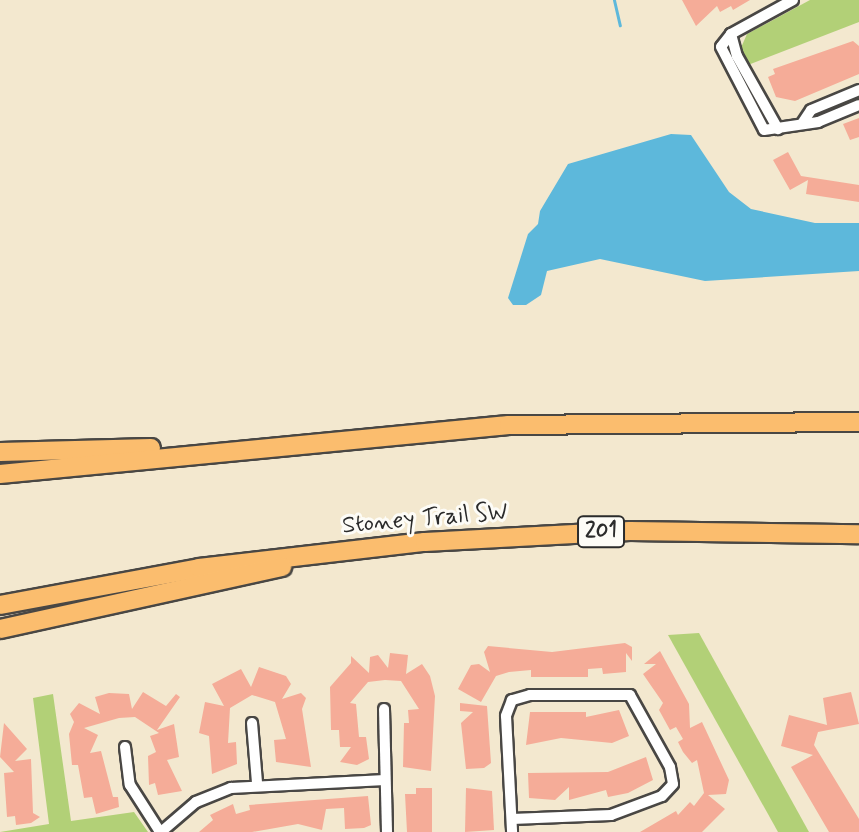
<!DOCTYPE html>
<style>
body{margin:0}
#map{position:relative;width:859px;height:832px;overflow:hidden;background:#f3e8cf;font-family:Mynerve,sans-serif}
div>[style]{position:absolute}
.green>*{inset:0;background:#b2d077}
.water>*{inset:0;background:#5db8db}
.stream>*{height:3px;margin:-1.5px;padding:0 1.5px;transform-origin:1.5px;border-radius:1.5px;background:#5db8db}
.building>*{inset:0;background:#f5ac98}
.roads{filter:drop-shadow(2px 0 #494744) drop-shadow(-2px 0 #494744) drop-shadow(0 2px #494744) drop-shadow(0 -2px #494744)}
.minor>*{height:10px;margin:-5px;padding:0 5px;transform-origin:5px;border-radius:5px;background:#fff}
.motorway>*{height:18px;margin:-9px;padding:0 9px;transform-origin:9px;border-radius:9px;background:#fbbd6e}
span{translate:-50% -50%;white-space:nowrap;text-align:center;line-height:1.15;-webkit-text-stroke:6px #fdfcf7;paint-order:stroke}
.shield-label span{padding:2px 6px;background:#fdfcf7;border:2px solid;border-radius:6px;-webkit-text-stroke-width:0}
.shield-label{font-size:22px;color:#2b2b2b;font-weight:700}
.street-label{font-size:24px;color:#2b2b2b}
</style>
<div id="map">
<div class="green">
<div style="clip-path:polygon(810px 0,859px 0,859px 22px,748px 65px,740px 50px,747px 34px)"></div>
<div style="clip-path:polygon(699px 633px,809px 832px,778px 832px,668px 635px)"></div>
<div style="clip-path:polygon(53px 694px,71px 821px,134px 812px,148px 832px,0 832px,49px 824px,33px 698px)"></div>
</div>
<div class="water">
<div style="clip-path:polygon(671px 134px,691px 135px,729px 192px,751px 209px,815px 223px,859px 223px,859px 271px,705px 281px,600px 259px,547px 271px,541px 295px,526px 305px,513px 305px,508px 298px,528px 234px,538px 224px,540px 211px,568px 164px)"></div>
</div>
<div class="stream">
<div style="left:614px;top:0;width:26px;rotate:77deg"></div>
</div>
<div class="building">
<div style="clip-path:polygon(682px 0,750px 0,733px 10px,731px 6px,720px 12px,717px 6px,696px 26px)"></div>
<div style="clip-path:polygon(853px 41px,859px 46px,859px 74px,795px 101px,776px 97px,768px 77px,775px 74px,773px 69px)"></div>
<div style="clip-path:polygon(859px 118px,859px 137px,850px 140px,843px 124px)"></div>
<div style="clip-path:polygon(788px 152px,801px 176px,859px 185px,859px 202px,806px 194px,808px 180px,790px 190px,773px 160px)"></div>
<div style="clip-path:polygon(625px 643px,632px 647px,632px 661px,626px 653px,626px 672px,603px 674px,602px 668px,588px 669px,588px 677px,531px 677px,531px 670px,509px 672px,496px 676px,481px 702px,458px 689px,471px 665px,479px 664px,490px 672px,484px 652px,488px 646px,552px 652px)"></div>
<div style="clip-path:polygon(660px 651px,689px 704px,690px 728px,702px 722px,729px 780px,726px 794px,708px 795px,725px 809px,702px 832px,640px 832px,676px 811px,678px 815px,690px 802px,694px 806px,704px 793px,697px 760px,692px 763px,683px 752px,678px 742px,683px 739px,676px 727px,670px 730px,659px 710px,663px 703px,643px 674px,656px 664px,644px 664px)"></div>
<div style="clip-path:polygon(390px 653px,408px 655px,406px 674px,422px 664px,430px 676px,435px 696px,431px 771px,403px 767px,404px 723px,409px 723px,408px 710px,419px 709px,401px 681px,385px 680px,368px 682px,350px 703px,356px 704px,359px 737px,366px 737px,369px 759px,357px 765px,340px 762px,351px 747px,340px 747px,339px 730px,331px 730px,330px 687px,351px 663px,351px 656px,369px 673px,370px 657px,378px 655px,388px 668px)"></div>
<div style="clip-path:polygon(259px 667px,286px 676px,291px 684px,282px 699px,301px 693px,306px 698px,302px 709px,311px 767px,276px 762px,274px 740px,286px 739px,275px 702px,252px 695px,230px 708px,228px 743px,236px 742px,237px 764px,212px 774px,209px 736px,199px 733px,205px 702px,224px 706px,212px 684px,241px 669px,251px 687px)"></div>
<div style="clip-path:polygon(143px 692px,166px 706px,176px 694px,180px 697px,157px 730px,174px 724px,179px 757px,167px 760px,182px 791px,158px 795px,155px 783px,149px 785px,148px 756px,156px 752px,150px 736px,159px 733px,135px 717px,119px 718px,84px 728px,98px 735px,90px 753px,101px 751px,113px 797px,118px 797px,119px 807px,96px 814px,92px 797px,84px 798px,78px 765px,72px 765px,69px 734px,74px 722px,70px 714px,79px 703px,100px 714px,95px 697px,109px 693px,129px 694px,132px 709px)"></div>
<div style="clip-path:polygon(851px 692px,859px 724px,818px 732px,814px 745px,859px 819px,859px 832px,829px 832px,791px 767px,813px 755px,781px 746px,789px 715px,827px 725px,823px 698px)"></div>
<div style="clip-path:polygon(460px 703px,487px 706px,491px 763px,484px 768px,466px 769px,461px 723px,473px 712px,460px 711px)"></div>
<div style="clip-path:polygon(619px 710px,629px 736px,612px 743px,561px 738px,526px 745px,530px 712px,586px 712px,586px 717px)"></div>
<div style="clip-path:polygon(4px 723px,27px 749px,15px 761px,31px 759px,33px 813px,40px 817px,31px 823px,16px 825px,15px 816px,7px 817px,4px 773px,14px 772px,0 757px)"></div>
<div style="clip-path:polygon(646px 757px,653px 780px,628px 793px,608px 797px,606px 790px,569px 800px,569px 787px,555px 800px,529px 798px,528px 773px,608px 772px)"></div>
<div style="clip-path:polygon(416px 788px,432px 788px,432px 832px,407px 832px,405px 794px,416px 794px)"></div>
<div style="clip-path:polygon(466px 788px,492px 791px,494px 830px,465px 832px)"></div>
<div style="clip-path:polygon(368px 796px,371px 825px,364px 828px,345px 829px,344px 808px,326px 809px,322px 830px,298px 824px,252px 832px,199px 832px,213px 820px,210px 815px,233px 804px,236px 814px,250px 810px,249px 805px)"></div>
</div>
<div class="roads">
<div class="minor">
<div style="left:793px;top:0;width:71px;rotate:151.3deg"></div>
<div style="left:731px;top:34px;width:16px;rotate:128deg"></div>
<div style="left:721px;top:47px;width:93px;rotate:62.6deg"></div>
<div style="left:764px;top:130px;width:55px;rotate:-8.4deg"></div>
<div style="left:818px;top:122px;width:44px;rotate:-22.5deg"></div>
<div style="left:731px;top:34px;width:23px;rotate:75deg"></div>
<div style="left:737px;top:56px;width:84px;rotate:60.7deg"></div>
<div style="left:803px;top:122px;width:14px;rotate:-56deg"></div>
<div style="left:811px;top:110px;width:52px;rotate:-22.6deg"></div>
<div style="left:384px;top:709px;width:123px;rotate:88.6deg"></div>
<div style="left:252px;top:723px;width:60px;rotate:85.2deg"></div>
<div style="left:125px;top:747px;width:38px;rotate:83deg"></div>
<div style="left:130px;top:785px;width:56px;rotate:57.4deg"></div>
<div style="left:512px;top:819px;width:99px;rotate:-2.3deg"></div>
<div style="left:611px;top:815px;width:54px;rotate:-20.4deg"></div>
<div style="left:662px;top:796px;width:16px;rotate:-47deg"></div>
<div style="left:673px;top:784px;width:17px;rotate:-100deg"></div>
<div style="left:670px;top:767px;width:82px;rotate:-119.1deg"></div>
<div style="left:630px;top:695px;width:100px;rotate:180deg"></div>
<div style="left:530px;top:695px;width:19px;rotate:164deg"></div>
<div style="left:512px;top:700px;width:17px;rotate:111deg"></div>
<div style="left:506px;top:716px;width:116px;rotate:87deg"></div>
<div style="left:161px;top:832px;width:46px;rotate:-40.6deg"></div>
<div style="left:196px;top:802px;width:38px;rotate:-22deg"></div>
<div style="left:231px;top:788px;width:154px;rotate:-3deg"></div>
</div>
<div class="motorway">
<div style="left:0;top:452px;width:151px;rotate:-1.5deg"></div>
<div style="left:0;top:474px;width:511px;rotate:-5.5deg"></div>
<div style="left:509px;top:425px;width:350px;rotate:-0.5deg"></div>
<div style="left:0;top:605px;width:202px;rotate:-10.5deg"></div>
<div style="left:199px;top:568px;width:227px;rotate:-6.6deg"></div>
<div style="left:425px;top:542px;width:205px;rotate:-3.1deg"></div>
<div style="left:630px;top:531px;width:229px;rotate:0.8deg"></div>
<div style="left:0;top:629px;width:289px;rotate:-12.4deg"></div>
</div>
</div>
<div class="shield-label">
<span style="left:601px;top:532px">201</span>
</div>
<div class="street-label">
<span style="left:425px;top:519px;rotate:-5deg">Stoney Trail SW</span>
</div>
</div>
